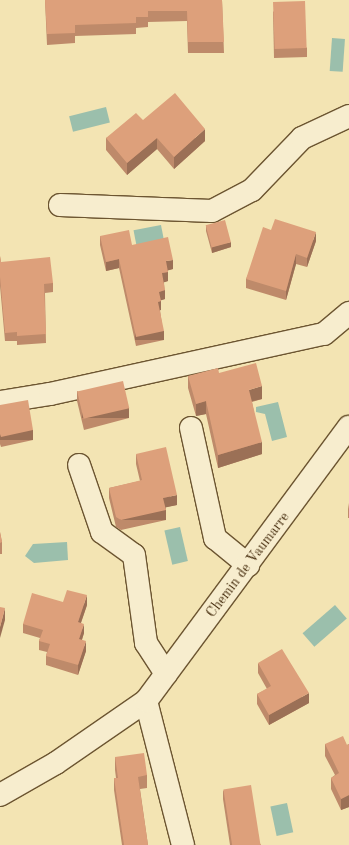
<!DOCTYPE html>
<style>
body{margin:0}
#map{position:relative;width:349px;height:845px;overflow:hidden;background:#f3e4b3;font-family:"Old Standard TT",serif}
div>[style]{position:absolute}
.water>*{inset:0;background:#9bbfac;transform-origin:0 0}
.roads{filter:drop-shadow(1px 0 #6c5531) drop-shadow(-1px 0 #6c5531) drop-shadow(0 1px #6c5531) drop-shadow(0 -1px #6c5531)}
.minor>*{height:22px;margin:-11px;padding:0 11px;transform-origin:11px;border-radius:11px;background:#f7edce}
.wall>*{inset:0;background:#be8a6a}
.shaded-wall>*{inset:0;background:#9b7056;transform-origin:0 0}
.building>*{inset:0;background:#dda07b;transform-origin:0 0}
span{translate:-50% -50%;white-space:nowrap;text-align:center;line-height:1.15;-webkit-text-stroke:3.5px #f7edce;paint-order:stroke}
.street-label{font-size:14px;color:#3f2506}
</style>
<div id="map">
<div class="water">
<div style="left:332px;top:38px;width:13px;height:33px;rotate:4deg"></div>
<div style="left:106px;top:107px;width:16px;height:38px;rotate:76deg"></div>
<div style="left:161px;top:225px;width:15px;height:28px;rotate:79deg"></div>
<div style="clip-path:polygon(278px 402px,287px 437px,272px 441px,265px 414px,256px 412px,256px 407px)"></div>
<div style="left:180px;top:527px;width:35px;height:16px;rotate:77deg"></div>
<div style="clip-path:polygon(67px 542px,68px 560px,34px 563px,25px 556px,33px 544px)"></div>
<div style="left:335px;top:605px;width:18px;height:43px;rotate:49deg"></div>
<div style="left:287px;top:803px;width:30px;height:17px;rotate:78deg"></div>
</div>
<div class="roads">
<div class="minor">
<div style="left:60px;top:205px;width:152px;rotate:2.3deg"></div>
<div style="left:212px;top:211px;width:45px;rotate:-27.7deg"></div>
<div style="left:252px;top:190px;width:72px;rotate:-46.1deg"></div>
<div style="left:302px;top:138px;width:52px;rotate:-25.1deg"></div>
<div style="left:0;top:402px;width:51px;rotate:-9.1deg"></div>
<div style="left:50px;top:394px;width:280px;rotate:-12.4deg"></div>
<div style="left:324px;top:334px;width:33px;rotate:-40deg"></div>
<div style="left:191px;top:428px;width:113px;rotate:77.7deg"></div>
<div style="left:215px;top:538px;width:43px;rotate:39.3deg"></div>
<div style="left:79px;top:465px;width:71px;rotate:71.1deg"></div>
<div style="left:102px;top:532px;width:39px;rotate:36deg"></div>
<div style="left:134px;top:555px;width:89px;rotate:82.2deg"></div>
<div style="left:146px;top:643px;width:37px;rotate:57deg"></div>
<div style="left:146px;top:701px;width:149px;rotate:75.6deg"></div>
<div style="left:0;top:795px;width:64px;rotate:-29.7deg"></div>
<div style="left:56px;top:763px;width:109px;rotate:-34.6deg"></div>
<div style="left:146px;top:701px;width:341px;rotate:-53.5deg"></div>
</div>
</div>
<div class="wall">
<div style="clip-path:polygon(45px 0,222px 0,224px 53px,188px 53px,187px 21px,148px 22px,148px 27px,136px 28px,136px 34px,75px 36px,75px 43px,47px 45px)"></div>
<div style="clip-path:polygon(273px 11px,307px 48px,307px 57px,274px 58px)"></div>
<div style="clip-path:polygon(143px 120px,205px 141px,174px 169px,157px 149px,127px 175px,106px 150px,106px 138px)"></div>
<div style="clip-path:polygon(206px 226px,231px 247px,212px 253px,206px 231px)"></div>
<div style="clip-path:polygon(271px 230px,316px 241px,307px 267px,296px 264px,286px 300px,246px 288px,246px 279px)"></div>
<div style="clip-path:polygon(100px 236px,132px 245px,173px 269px,168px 270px,168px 281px,164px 282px,165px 299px,161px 300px,161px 310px,160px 310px,164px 340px,136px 346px,119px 268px,106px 271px,100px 245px)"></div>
<div style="clip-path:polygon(0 256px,1px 262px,53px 283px,53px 292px,45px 293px,46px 343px,17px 345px,17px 341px,5px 341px,0 286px)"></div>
<div style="clip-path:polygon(219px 373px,262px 399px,252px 402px,262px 454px,218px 468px,206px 414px,196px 416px,188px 388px,188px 376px)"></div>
<div style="clip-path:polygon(77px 391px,129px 418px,84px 430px,77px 401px)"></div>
<div style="clip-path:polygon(0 405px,33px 440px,1px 447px,0 444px)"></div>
<div style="clip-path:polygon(136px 454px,177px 505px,166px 507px,166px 520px,121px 530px,116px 527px,109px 498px,109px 488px,140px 481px,136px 464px)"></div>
<div style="clip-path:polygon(349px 503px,349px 518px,348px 518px,348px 509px)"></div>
<div style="clip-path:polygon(0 532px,2px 542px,2px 554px,0 554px)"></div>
<div style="clip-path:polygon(63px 602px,87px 605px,81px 623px,84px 633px,82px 640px,86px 651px,78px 675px,46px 665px,46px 656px,47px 652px,39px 650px,39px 641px,40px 638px,23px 633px,23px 624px)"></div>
<div style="clip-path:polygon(258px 663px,309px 703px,269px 725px,257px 704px,257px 694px,267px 689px,258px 673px)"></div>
<div style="clip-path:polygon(325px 744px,347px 745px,349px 744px,349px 807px,341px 810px,331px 789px,331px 778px,335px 775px,325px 756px)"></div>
<div style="clip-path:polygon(115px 757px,147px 775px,147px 788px,140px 789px,148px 845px,122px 845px,114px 790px,114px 778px,116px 778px,115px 770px)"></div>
<div style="clip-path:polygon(223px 790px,261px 845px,230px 845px,223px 799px)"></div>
</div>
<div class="shaded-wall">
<div style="clip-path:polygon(205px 129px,205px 141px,174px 169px,174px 157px)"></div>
<div style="clip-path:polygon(157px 138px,157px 149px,127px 175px,127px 163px)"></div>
<div style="clip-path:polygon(316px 232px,316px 241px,307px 267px,307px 258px)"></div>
<div style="clip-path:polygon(231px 242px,231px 247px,212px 253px,212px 247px)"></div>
<div style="clip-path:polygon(296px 254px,296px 264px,286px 300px,286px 291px)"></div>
<div style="clip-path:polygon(119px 259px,119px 268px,106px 271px,106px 262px)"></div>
<div style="clip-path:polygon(173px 260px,173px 269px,166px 271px,166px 261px)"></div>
<div style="clip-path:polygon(168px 272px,168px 281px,162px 283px,162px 273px)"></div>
<div style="clip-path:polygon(165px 290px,165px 299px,159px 301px,159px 292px)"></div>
<div style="clip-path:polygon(161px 301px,161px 310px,158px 311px,158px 302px)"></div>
<div style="left:164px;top:331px;width:9px;height:29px;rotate:90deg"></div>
<div style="clip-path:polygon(262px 386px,262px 399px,249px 402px,249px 390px)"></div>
<div style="clip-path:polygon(206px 401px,206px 414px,196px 416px,196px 404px)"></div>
<div style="left:129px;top:408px;width:10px;height:47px;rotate:90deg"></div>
<div style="left:33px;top:430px;width:10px;height:33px;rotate:90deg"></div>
<div style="clip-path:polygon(262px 442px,262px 454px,218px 468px,218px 455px)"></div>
<div style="clip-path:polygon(177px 495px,177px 505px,163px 508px,163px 498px)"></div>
<div style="left:166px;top:510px;width:10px;height:46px;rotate:90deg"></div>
<div style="clip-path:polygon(87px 595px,87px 605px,78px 631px,78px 622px)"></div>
<div style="clip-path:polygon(5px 608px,5px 620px,0 638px,0 627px)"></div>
<div style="clip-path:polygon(84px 624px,84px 633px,79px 648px,79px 639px)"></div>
<div style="clip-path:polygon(86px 641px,86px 651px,78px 675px,78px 665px)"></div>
<div style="clip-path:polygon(309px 693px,309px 703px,269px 725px,269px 715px)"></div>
<div style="clip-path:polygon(349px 795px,349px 807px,341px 810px,341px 799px)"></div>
</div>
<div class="building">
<div style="clip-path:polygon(45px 0,222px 0,224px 42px,188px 42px,187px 11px,148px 11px,148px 17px,136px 17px,136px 23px,75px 25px,75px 33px,47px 34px)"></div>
<div style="left:305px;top:1px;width:47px;height:32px;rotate:88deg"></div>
<div style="clip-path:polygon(175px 93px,205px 129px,174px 157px,157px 138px,127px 163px,106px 138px,136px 113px,143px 120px)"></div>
<div style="clip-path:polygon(275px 219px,316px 232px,307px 258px,296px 254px,286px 291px,246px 279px,263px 227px,271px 230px)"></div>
<div style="left:225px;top:220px;width:23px;height:20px;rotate:75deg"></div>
<div style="clip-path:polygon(129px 230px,132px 245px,168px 237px,173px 260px,166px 261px,168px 272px,162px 273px,165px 290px,159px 292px,161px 301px,158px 302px,164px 331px,136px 337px,119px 259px,106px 262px,100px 236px)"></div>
<div style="clip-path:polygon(0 256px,1px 262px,50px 257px,53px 283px,44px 284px,46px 334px,17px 336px,17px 332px,5px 333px,0 277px)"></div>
<div style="clip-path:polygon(256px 363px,262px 386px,249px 390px,262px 442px,218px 455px,206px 401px,196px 404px,188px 376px,218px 368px,219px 373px)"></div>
<div style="left:123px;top:381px;width:28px;height:47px;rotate:77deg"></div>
<div style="clip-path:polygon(28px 400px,33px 430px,1px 437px,0 434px,0 405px)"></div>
<div style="clip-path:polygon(166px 447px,177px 495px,163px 498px,166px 510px,121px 520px,116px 517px,109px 488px,142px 480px,136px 454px)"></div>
<div style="clip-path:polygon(0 532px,2px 542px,0 543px)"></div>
<div style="clip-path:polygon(67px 590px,87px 595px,78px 622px,84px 624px,79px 639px,86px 641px,78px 665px,46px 656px,50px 644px,39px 641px,43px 630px,23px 624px,32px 593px,63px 602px)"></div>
<div style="clip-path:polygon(0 607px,5px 608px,0 627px)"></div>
<div style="clip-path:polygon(282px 649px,309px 693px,269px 715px,257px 694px,271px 686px,258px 663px)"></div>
<div style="clip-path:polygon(343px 736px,347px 745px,349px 744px,349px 795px,341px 799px,331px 778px,339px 773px,325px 744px)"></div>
<div style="clip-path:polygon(144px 753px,147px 775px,138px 777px,148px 845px,124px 845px,114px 778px,118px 778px,115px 757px)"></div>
<div style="left:251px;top:785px;width:61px;height:28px;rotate:81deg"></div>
</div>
<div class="street-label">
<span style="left:248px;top:565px;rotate:-53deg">Chemin de Vaumarre</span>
</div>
</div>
